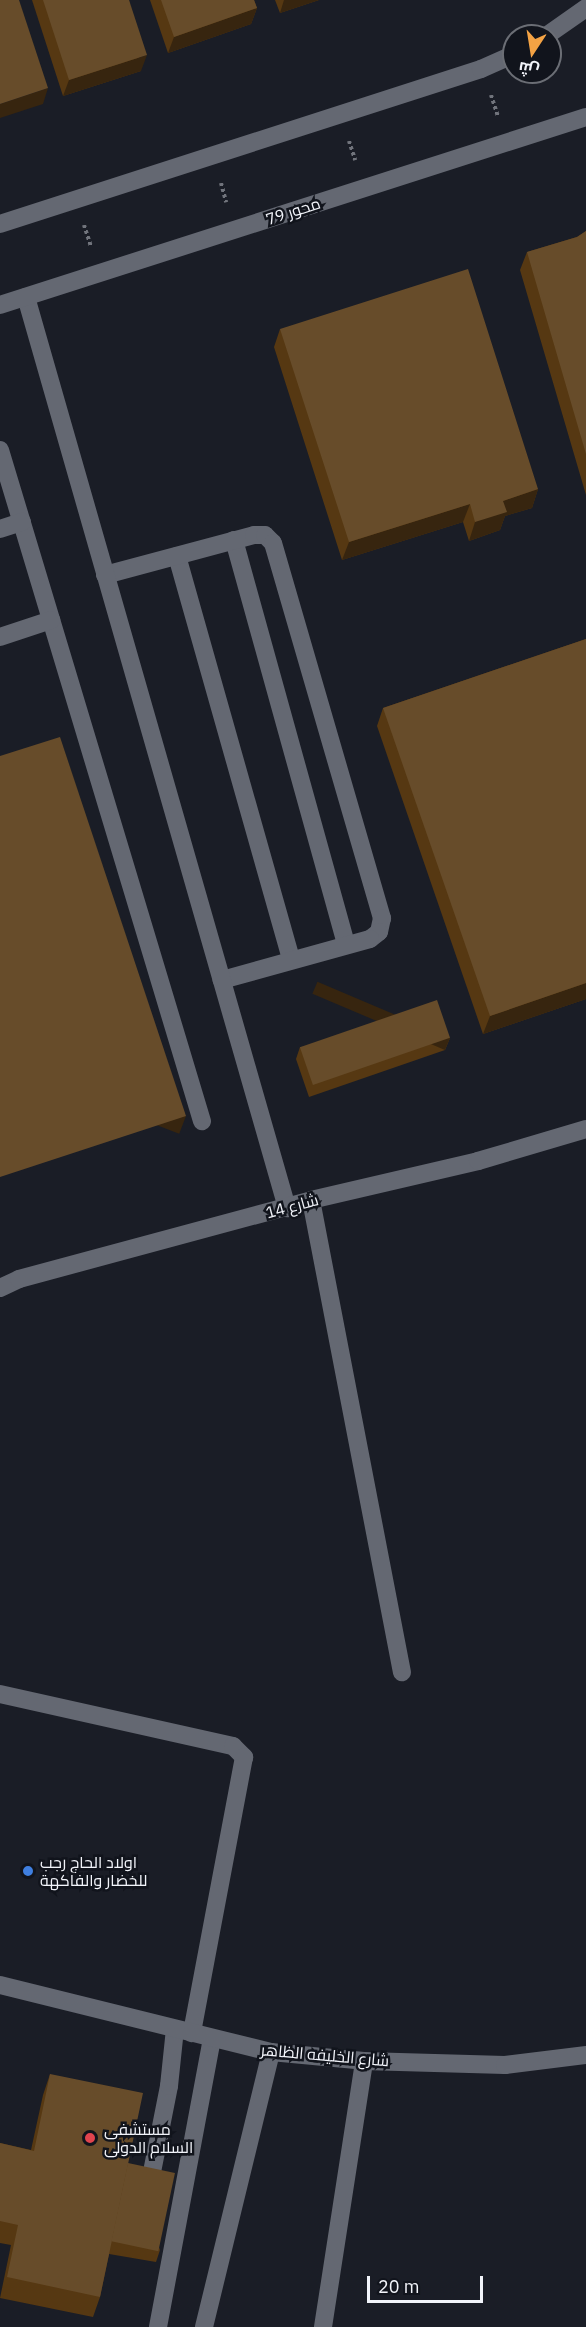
<!DOCTYPE html>
<meta charset="utf-8">
<style>
body{margin:0}
#map{position:relative;width:586px;height:2327px;overflow:hidden;background:#1a1d26;font-family:"IBM Plex Sans",Cairo,sans-serif}
div>[style]{position:absolute}
.path>*{height:4px;margin-top:-2px;transform-origin:0;background:repeating-linear-gradient(90deg,#71747c 0 3px,transparent 0 6px)}
.lane>*{height:18px;margin:-9px;padding:0 9px;transform-origin:9px;border-radius:9px;background:#646872}
.street>*{height:18px;margin:-9px;padding:0 9px;transform-origin:9px;border-radius:9px;background:#646872}
.secondary>*{height:18px;margin:-9px;padding:0 9px;transform-origin:9px;border-radius:9px;background:#646872}
.wall>*{inset:0;background:#563812}
.shaded-wall>*{inset:0;background:#37250f;transform-origin:0 0}
.building>*{inset:0;background:#674c2a;transform-origin:0 0}
.dots>*{width:16px;height:16px;translate:-50% -50%;box-sizing:border-box;border:3px solid #11141c;border-radius:50%}
span{translate:-50% -50%;white-space:nowrap;text-align:center;line-height:1.15;-webkit-text-stroke:5px #11141c;paint-order:stroke}
.street-label{font-size:16px;color:#f2f4fa}
.poi-label{font-size:16px;color:#f2f4fa}
.left{translate:0 -50%;text-align:left}
.north{position:absolute;left:502px;top:24px;width:60px;height:60px;box-sizing:border-box;background:#11141c;border:2px solid #6b6e75;border-radius:50%;rotate:192deg;font-size:16px;font-weight:700;line-height:24px;text-align:center;color:#f2f4fa}
.north::after{content:'';display:block;margin:auto;width:21px;height:27px;background:#f4a344;clip-path:polygon(50% 0,100% 100%,50% 72%,0 100%)}
.scale{position:absolute;left:367px;top:2276px;width:116px;height:27px;box-sizing:border-box;border:3px solid #f2f4fa;border-top:0;padding-left:8px;font-size:18px;line-height:21px;white-space:nowrap;color:#f2f4fa;-webkit-text-stroke:4px #11141c;paint-order:stroke}
</style>
<div id="map">
<div class="path">
<div style="left:491px;top:95px;width:22px;rotate:72deg"></div>
<div style="left:349px;top:141px;width:20px;rotate:72deg"></div>
<div style="left:221px;top:183px;width:20px;rotate:75deg"></div>
<div style="left:84px;top:225px;width:23px;rotate:72deg"></div>
</div>
<div class="lane">
<div style="left:0;top:450px;width:701px;rotate:73.25deg"></div>
<div style="left:0;top:529px;width:23px;rotate:-18deg"></div>
<div style="left:234px;top:540px;width:420px;rotate:74.5deg"></div>
<div style="left:177px;top:556px;width:420px;rotate:74.2deg"></div>
<div style="left:105px;top:575px;width:154px;rotate:-15deg"></div>
<div style="left:254px;top:535px;width:11px"></div>
<div style="left:265px;top:535px;width:11px;rotate:45deg"></div>
<div style="left:273px;top:543px;width:391px;rotate:73.8deg"></div>
<div style="left:382px;top:918px;width:14px;rotate:102deg"></div>
<div style="left:379px;top:932px;width:11px;rotate:142deg"></div>
<div style="left:370px;top:939px;width:154px;rotate:164.5deg"></div>
<div style="left:0;top:637px;width:54px;rotate:-18.4deg"></div>
<div style="left:311px;top:1200px;width:481px;rotate:79.1deg"></div>
<div style="left:0;top:1694px;width:239px;rotate:12.6deg"></div>
<div style="left:233px;top:1746px;width:16px;rotate:45deg"></div>
<div style="left:244px;top:1757px;width:281px;rotate:100.7deg"></div>
<div style="left:151px;top:2177px;width:93px;rotate:-78.8deg"></div>
<div style="left:169px;top:2086px;width:57px;rotate:-84deg"></div>
<div style="left:158px;top:2327px;width:293px;rotate:-79.4deg"></div>
<div style="left:204px;top:2327px;width:283px;rotate:-76.3deg"></div>
<div style="left:323px;top:2327px;width:269px;rotate:-81.2deg"></div>
</div>
<div class="street">
<div style="left:26px;top:297px;width:948px;rotate:74.01deg"></div>
<div style="left:0;top:1288px;width:21px;rotate:-25deg"></div>
<div style="left:19px;top:1279px;width:302px;rotate:-15.1deg"></div>
<div style="left:311px;top:1200px;width:171px;rotate:-13.1deg"></div>
<div style="left:478px;top:1161px;width:113px;rotate:-16.5deg"></div>
<div style="left:0;top:1985px;width:279px;rotate:13.9deg"></div>
<div style="left:271px;top:2052px;width:93px;rotate:5.5deg"></div>
<div style="left:364px;top:2061px;width:141px;rotate:1.6deg"></div>
<div style="left:505px;top:2065px;width:82px;rotate:-7deg"></div>
</div>
<div class="secondary">
<div style="left:546px;top:36px;width:49px;rotate:-35deg"></div>
<div style="left:0;top:224px;width:505px;rotate:-17.86deg"></div>
<div style="left:481px;top:69px;width:36px;rotate:-24deg"></div>
<div style="left:0;top:305px;width:615px;rotate:-17.79deg"></div>
</div>
<div class="wall">
<div style="clip-path:polygon(32px 0,129px 0,141px 71px,63px 96px)"></div>
<div style="clip-path:polygon(150px 0,254px 0,257px 8px,251px 24px,168px 53px)"></div>
<div style="clip-path:polygon(275px 0,319px 0,280px 13px)"></div>
<div style="clip-path:polygon(586px 231px,586px 495px,520px 270px,527px 252px,577px 237px)"></div>
<div style="clip-path:polygon(280px 329px,538px 489px,532px 508px,505px 516px,500px 530px,469px 541px,463px 522px,342px 560px,274px 347px)"></div>
<div style="clip-path:polygon(586px 639px,586px 999px,483px 1034px,377px 726px,383px 708px)"></div>
<div style="clip-path:polygon(450px 1038px,445px 1050px,309px 1097px,296px 1059px,300px 1047px)"></div>
<div style="clip-path:polygon(50px 2074px,128px 2163px,160px 2250px,156px 2262px,109px 2254px,100px 2297px,93px 2317px,0 2298px,11px 2245px,0 2243px,0 2143px,31px 2150px,43px 2095px)"></div>
</div>
<div class="shaded-wall">
<div style="clip-path:polygon(284px 0,319px 0,280px 13px)"></div>
<div style="clip-path:polygon(257px 8px,251px 24px,168px 53px,174px 37px)"></div>
<div style="clip-path:polygon(147px 55px,141px 71px,63px 96px,69px 80px)"></div>
<div style="clip-path:polygon(48px 88px,43px 104px,0 118px,0 104px)"></div>
<div style="clip-path:polygon(538px 489px,532px 508px,505px 516px,500px 530px,469px 541px,475px 522px,503px 501px)"></div>
<div style="clip-path:polygon(470px 504px,463px 522px,342px 560px,349px 542px)"></div>
<div style="clip-path:polygon(586px 983px,586px 999px,483px 1034px,490px 1016px)"></div>
<div style="left:450px;top:1038px;width:13px;height:144px;rotate:113deg"></div>
<div style="left:186px;top:1116px;width:19px;height:196px;rotate:111deg"></div>
</div>
<div class="building">
<div style="clip-path:polygon(0 0,19px 0,48px 88px,0 104px)"></div>
<div style="clip-path:polygon(43px 0,129px 0,147px 55px,69px 80px)"></div>
<div style="clip-path:polygon(161px 0,254px 0,257px 8px,174px 37px)"></div>
<div style="clip-path:polygon(586px 231px,586px 454px,527px 252px,577px 237px)"></div>
<div style="clip-path:polygon(468px 269px,538px 489px,503px 501px,507px 512px,475px 522px,470px 504px,349px 542px,280px 329px)"></div>
<div style="clip-path:polygon(586px 639px,586px 983px,490px 1016px,383px 708px)"></div>
<div style="clip-path:polygon(60px 737px,186px 1116px,0 1177px,0 756px)"></div>
<div style="left:437px;top:1000px;width:40px;height:145px;rotate:71deg"></div>
<div style="clip-path:polygon(50px 2074px,143px 2093px,100px 2297px,7px 2277px,18px 2225px,0 2221px,0 2143px,34px 2151px)"></div>
<div style="left:128px;top:2163px;width:48px;height:80px;rotate:12deg"></div>
</div>
<div class="dots">
<div style="left:28px;top:1871px;background:#3f7fe0"></div>
<div style="left:90px;top:2138px;background:#e0444e"></div>
</div>
<div class="street-label">
<span style="left:293px;top:211px;rotate:-18deg">محور 79</span>
<span style="left:292px;top:1206px;rotate:-15deg">شارع 14</span>
<span style="left:325px;top:2055px;rotate:5deg">شارع الخليفه الظاهر</span>
</div>
<div class="poi-label">
<span class="left" style="left:40px;top:1871px">اولاد الحاج رجب<br>للخضار والفاكهة</span>
<span class="left" style="left:104px;top:2138px">مستشفى<br>السلام الدولى</span>
</div>
<div class="north">ش</div>
<div class="scale">20 m</div>
</div>
